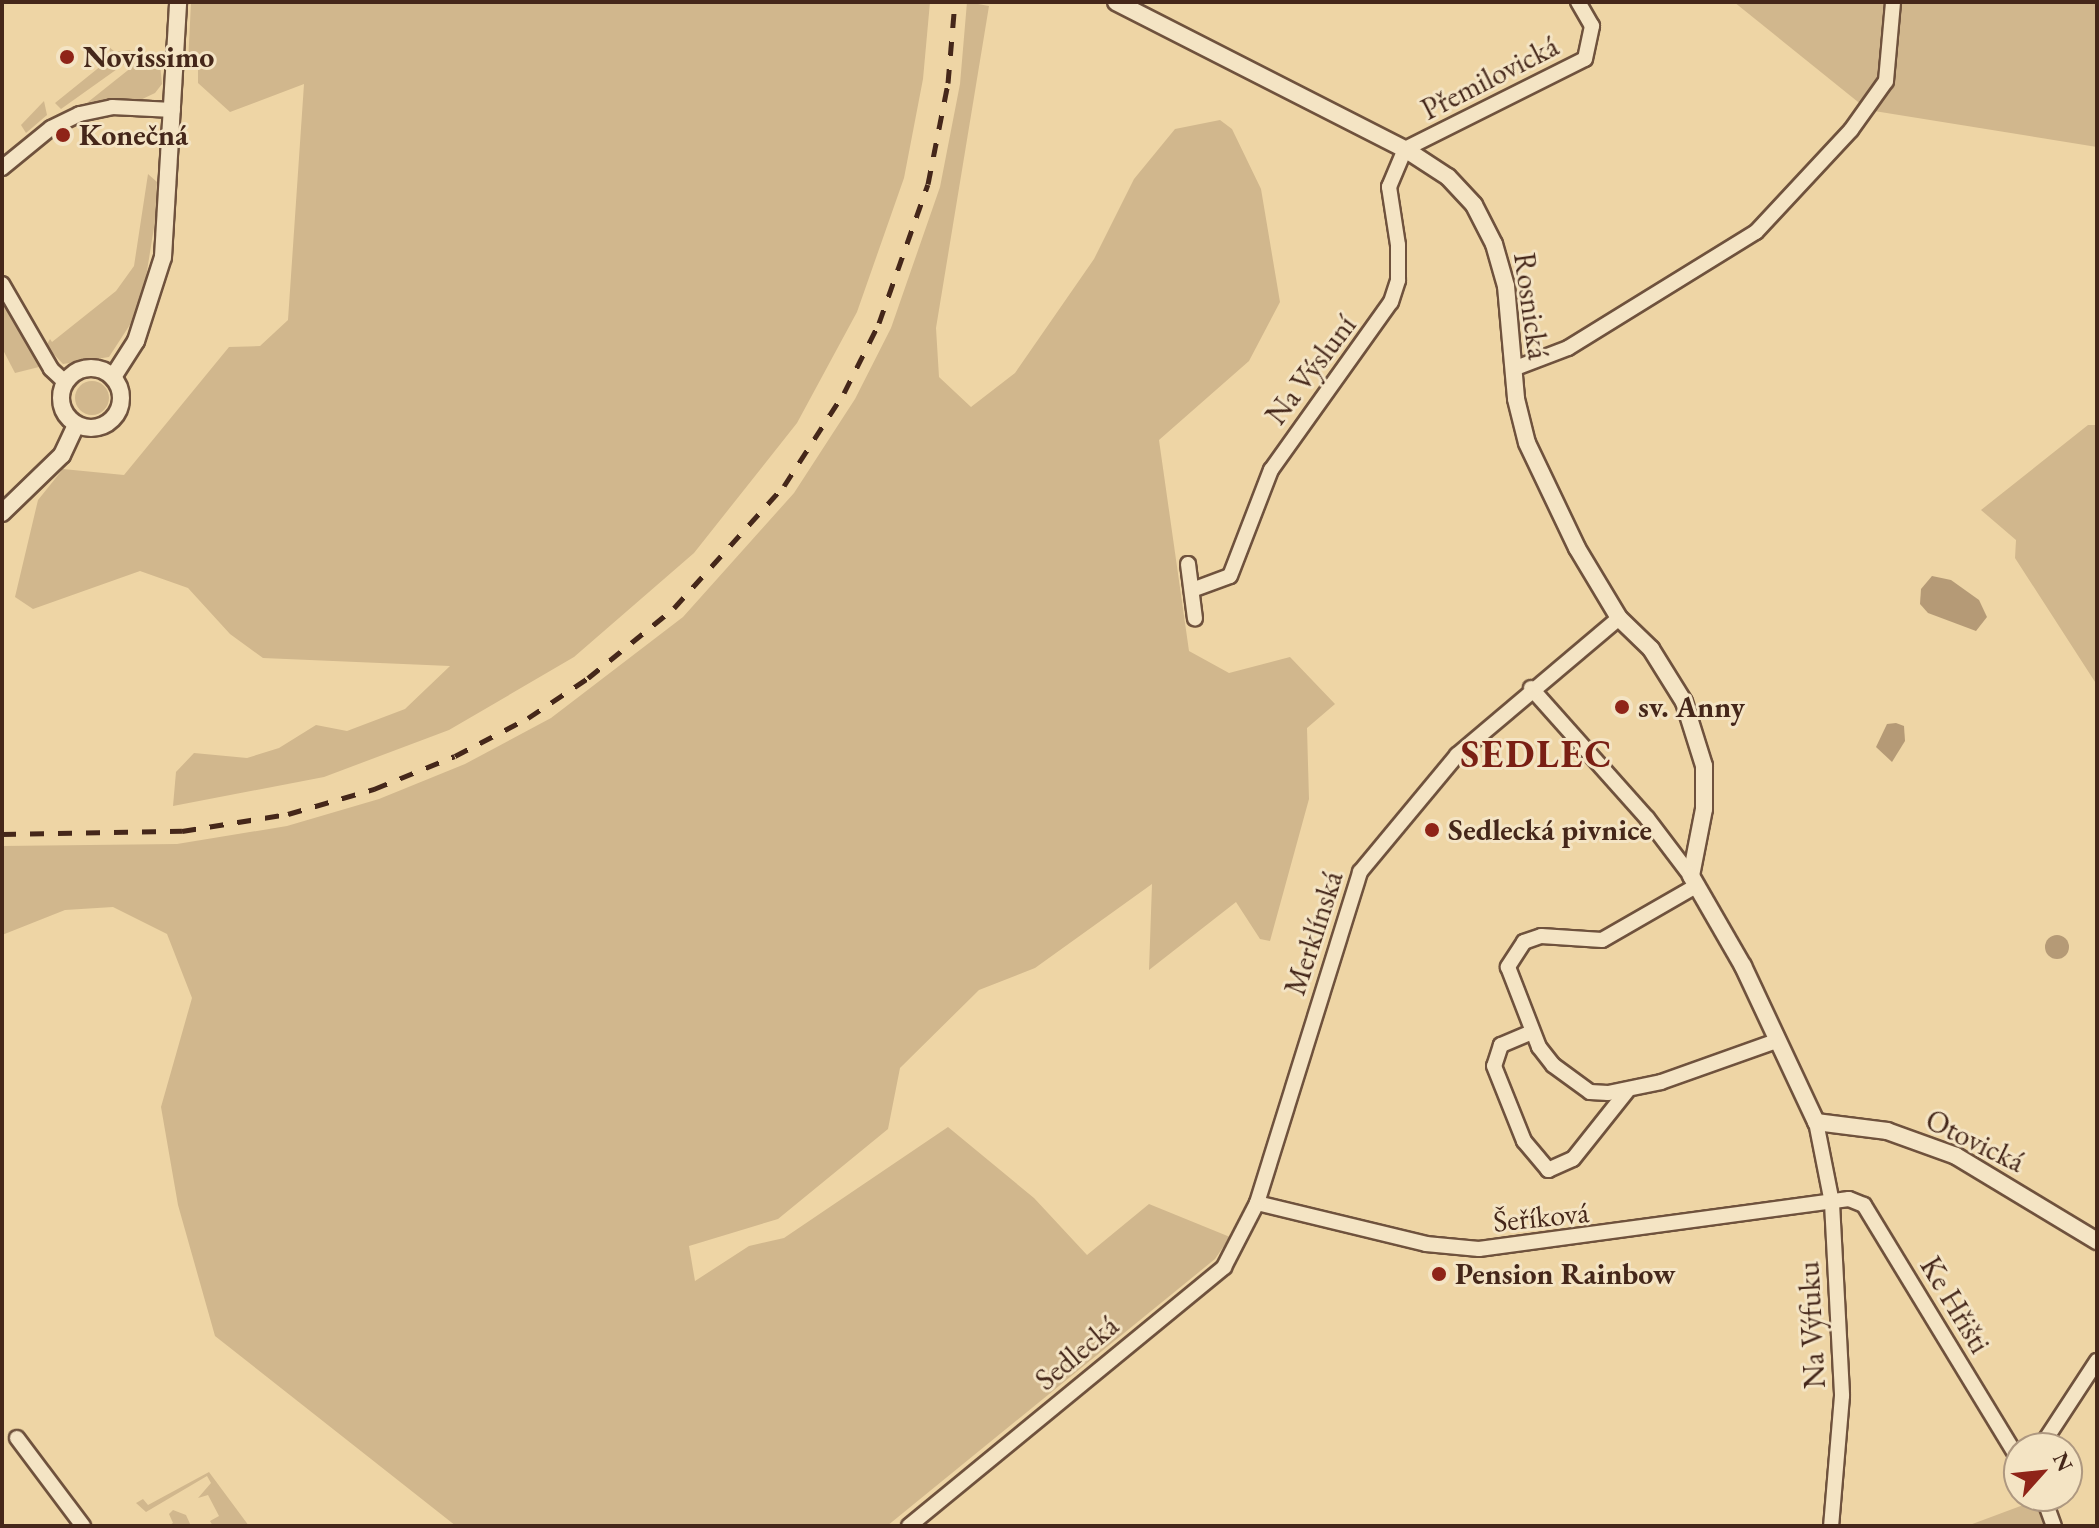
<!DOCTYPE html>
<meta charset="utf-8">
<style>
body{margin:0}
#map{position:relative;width:2099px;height:1528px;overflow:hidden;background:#eed5a5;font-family:"EB Garamond",serif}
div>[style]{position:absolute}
.green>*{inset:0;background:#d1b78d}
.round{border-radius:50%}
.water>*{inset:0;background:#b59a76}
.roads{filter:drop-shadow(2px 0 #6f523d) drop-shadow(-2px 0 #6f523d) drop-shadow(0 2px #6f523d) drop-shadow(0 -2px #6f523d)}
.minor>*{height:14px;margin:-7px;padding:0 7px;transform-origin:7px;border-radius:7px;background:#f4e4c4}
.tertiary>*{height:16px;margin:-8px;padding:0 8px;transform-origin:8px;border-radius:8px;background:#f4e4c4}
.tertiary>.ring{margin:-8px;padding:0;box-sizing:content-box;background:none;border:16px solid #f4e4c4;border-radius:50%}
.rail>*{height:5px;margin-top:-2.5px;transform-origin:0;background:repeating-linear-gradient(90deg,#45271a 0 14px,transparent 0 28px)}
.dots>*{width:22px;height:22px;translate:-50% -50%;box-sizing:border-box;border:4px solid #f4e4c4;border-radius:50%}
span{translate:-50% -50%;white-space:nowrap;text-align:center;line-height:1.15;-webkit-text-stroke:6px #f4e4c4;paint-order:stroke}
.poi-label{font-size:30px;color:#45271a;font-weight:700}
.left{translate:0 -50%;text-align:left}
.street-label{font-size:30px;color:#45271a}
.district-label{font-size:38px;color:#7a1f14;font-weight:700;letter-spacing:2px}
.frame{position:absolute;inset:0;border:4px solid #45271a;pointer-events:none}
.north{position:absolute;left:2003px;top:1432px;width:80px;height:80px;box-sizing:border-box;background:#f4e4c4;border:2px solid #ae9880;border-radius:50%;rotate:63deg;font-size:22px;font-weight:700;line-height:32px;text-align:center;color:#45271a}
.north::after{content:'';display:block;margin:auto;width:28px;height:36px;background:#8f2418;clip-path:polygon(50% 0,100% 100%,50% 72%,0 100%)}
</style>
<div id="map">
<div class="green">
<div style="clip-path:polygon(191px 2px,930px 2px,923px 79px,904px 178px,857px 312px,797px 423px,694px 553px,574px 657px,449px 730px,324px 777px,173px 806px,176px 772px,194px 753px,247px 758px,279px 748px,316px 725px,347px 731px,405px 709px,450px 666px,263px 658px,230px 634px,188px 588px,140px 571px,33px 609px,15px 597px,38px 500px,63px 469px,124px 475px,229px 347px,260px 346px,288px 320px,304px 84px,230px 112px,198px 83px,198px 65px,188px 64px)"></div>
<div style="clip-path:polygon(967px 2px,989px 6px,936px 328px,939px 377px,971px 407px,1015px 373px,1094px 259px,1134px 179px,1175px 129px,1220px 120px,1232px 129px,1261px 189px,1280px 302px,1249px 361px,1159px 440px,1189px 651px,1229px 673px,1290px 657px,1335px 704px,1307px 728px,1309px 799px,1270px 941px,1260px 939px,1236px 902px,1149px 970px,1152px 884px,1035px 968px,979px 990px,900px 1068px,888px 1129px,778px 1219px,689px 1246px,695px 1281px,749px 1246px,784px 1238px,948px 1127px,1034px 1198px,1087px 1255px,1149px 1204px,1230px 1237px,1215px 1259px,887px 1526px,456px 1526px,215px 1336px,178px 1205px,161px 1107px,192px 998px,167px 934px,113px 907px,65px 910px,2px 935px,2px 846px,177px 844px,287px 826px,379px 799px,465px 764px,551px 718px,683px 617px,794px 493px,855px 399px,891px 328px,940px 187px,960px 84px)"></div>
<div style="clip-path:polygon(1734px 2px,2097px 2px,2097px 147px,1868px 110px)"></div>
<div style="clip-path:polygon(108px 46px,115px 52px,130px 50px,134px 57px,61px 109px,55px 103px,112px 57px)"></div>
<div style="clip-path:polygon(142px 59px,152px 63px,156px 59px,160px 64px,162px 84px,155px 93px,134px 103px,78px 110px)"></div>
<div style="clip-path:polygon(44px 101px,47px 115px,26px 133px,21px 125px)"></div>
<div style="clip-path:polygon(148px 174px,157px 182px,155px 221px,143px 296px,133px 320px,109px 357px,63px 364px,46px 346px,50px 339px,52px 342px,116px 291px,134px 266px)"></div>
<div style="clip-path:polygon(2px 301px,4px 303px,39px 367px,15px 373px,2px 348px)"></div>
<div class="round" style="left:75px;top:381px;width:34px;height:34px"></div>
<div style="clip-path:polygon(2088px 425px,2097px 425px,2097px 685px,2015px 558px,2016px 540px,1981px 510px)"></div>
<div style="clip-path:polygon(209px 1472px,249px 1526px,213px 1526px,210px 1521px,219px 1516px,208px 1495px,198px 1498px,211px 1483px,207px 1476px,146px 1512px,136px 1503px,143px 1499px,148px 1505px)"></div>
<div style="clip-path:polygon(2037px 1500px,2046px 1526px,1967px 1526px)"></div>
<div style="clip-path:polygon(173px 1510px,186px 1515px,191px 1526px,168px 1526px,173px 1523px,169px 1514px)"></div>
</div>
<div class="water">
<div style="clip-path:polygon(1932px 576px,1951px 580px,1979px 600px,1987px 617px,1976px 631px,1928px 613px,1920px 604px,1921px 589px)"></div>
<div style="clip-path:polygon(1896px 723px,1904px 726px,1905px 741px,1892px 762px,1876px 747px,1887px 724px)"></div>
<div class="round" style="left:2045px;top:935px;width:24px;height:24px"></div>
</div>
<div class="roads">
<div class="minor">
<div style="left:2px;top:168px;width:63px;rotate:-39.2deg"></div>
<div style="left:51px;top:128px;width:32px;rotate:-26deg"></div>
<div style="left:80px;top:114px;width:33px;rotate:-12deg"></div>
<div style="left:112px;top:107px;width:61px;rotate:2.8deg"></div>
<div style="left:2px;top:284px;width:98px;rotate:60deg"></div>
<div style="left:51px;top:369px;width:19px;rotate:43deg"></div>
<div style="left:1513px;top:369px;width:59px;rotate:-20.9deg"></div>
<div style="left:1568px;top:348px;width:221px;rotate:-31.7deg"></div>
<div style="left:1756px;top:232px;width:139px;rotate:-47deg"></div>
<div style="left:1851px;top:130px;width:60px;rotate:-54.5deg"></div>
<div style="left:1886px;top:81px;width:79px;rotate:-84.9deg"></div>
<div style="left:1188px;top:564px;width:55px;rotate:82.7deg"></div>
<div style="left:1192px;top:590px;width:40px;rotate:-20.2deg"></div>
<div style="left:1230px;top:576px;width:114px;rotate:-68.9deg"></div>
<div style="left:1271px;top:470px;width:206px;rotate:-54.5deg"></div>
<div style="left:1391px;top:302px;width:23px;rotate:-72deg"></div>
<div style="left:1398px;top:280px;width:35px;rotate:-90deg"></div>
<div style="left:1398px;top:245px;width:59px;rotate:-98.8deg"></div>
<div style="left:1389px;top:187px;width:41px;rotate:-67.2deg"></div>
<div style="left:1405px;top:149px;width:201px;rotate:-26.6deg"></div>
<div style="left:1585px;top:59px;width:34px;rotate:-78deg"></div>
<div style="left:1592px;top:26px;width:28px;rotate:-120deg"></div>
<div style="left:1531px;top:688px;width:174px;rotate:48.3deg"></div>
<div style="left:1647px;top:818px;width:73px;rotate:52.8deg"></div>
<div style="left:1696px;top:886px;width:108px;rotate:150.1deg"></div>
<div style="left:1602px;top:940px;width:61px;rotate:-176.2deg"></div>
<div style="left:1541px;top:936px;width:18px;rotate:161deg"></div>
<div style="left:1524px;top:942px;width:30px;rotate:123deg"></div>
<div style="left:1508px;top:967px;width:86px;rotate:68.8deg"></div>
<div style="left:1539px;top:1047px;width:23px;rotate:52deg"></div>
<div style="left:1553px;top:1065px;width:46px;rotate:36.1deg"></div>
<div style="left:1590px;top:1092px;width:18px;rotate:3deg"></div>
<div style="left:1608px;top:1093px;width:54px;rotate:-11.7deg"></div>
<div style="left:1661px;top:1082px;width:122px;rotate:-19.6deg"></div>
<div style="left:1532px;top:1032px;width:34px;rotate:157deg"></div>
<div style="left:1501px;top:1045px;width:22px;rotate:108deg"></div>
<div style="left:1494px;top:1066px;width:81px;rotate:68.2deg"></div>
<div style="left:1524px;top:1141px;width:38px;rotate:50deg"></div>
<div style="left:1548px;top:1170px;width:27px;rotate:-24deg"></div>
<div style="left:1573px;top:1159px;width:87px;rotate:-51.5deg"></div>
<div style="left:1816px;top:1122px;width:83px;rotate:78.8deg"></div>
<div style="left:1832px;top:1203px;width:193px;rotate:87deg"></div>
<div style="left:1842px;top:1396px;width:130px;rotate:94.8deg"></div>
<div style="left:1257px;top:1203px;width:174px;rotate:13.6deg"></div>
<div style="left:1426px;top:1244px;width:53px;rotate:5.4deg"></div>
<div style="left:1479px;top:1249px;width:373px;rotate:-7.7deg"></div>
<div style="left:1849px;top:1199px;width:16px;rotate:22deg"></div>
<div style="left:1864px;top:1205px;width:298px;rotate:58.7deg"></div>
<div style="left:17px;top:1438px;width:110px;rotate:53.1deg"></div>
<div style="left:2040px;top:1448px;width:104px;rotate:-56.8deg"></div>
<div style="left:2043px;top:1496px;width:32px;rotate:70deg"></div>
<div style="left:909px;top:1526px;width:408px;rotate:-39.4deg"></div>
<div style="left:1224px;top:1267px;width:72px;rotate:-62.7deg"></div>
<div style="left:1257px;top:1203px;width:347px;rotate:-72.7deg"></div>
<div style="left:1360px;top:872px;width:152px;rotate:-50.3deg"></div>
<div style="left:1457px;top:755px;width:212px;rotate:-40.2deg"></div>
</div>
<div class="tertiary">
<div style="left:1116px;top:2px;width:324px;rotate:27deg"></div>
<div style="left:1405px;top:149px;width:51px;rotate:33.1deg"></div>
<div style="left:1448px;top:177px;width:38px;rotate:47deg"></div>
<div style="left:1474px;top:205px;width:44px;rotate:62.9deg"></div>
<div style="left:1494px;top:244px;width:44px;rotate:74.1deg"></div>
<div style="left:1506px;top:286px;width:113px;rotate:84.9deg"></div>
<div style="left:1516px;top:399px;width:45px;rotate:76deg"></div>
<div style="left:1527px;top:443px;width:116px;rotate:64.5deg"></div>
<div style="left:1577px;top:548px;width:82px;rotate:59deg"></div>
<div style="left:1619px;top:618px;width:45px;rotate:44.1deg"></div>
<div style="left:1651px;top:649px;width:62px;rotate:58.1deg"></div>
<div style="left:1684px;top:702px;width:67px;rotate:72.6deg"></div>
<div style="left:1704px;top:766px;width:43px;rotate:90deg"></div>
<div style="left:1704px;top:809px;width:68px;rotate:101deg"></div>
<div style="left:1691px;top:876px;width:104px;rotate:60deg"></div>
<div style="left:1743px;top:966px;width:172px;rotate:64.9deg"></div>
<div style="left:1816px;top:1122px;width:72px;rotate:7.2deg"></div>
<div style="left:1887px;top:1131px;width:73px;rotate:19.9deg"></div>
<div style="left:1956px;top:1156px;width:165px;rotate:31.1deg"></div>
<div class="ring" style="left:61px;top:368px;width:44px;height:44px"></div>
<div style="left:113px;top:377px;width:43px;rotate:-57.4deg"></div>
<div style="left:136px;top:341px;width:88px;rotate:-72.2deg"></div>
<div style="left:163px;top:257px;width:255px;rotate:-86.6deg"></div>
<div style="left:2px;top:513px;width:83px;rotate:-44deg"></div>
<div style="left:62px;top:455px;width:33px;rotate:-65deg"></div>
</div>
</div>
<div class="rail">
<div style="left:2px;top:834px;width:180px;rotate:-1deg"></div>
<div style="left:182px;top:831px;width:107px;rotate:-9.1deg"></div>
<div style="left:288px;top:814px;width:90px;rotate:-16.2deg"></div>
<div style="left:374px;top:789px;width:87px;rotate:-22.2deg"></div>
<div style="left:455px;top:756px;width:82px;rotate:-27.5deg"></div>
<div style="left:528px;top:718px;width:72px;rotate:-33.7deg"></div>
<div style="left:588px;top:678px;width:111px;rotate:-39.1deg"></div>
<div style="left:674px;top:608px;width:164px;rotate:-48deg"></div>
<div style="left:784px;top:486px;width:111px;rotate:-57.2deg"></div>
<div style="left:844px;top:393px;width:78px;rotate:-63.4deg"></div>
<div style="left:879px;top:323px;width:147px;rotate:-70.6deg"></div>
<div style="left:928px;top:184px;width:103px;rotate:-78.8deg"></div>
<div style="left:948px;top:83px;width:81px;rotate:-85.1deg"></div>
</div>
<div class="dots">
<div style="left:67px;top:57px;background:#8f2418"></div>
<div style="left:63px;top:135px;background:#8f2418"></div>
<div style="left:1622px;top:707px;background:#8f2418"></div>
<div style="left:1432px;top:830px;background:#8f2418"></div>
<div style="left:1439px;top:1274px;background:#8f2418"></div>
</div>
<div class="poi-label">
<span class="left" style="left:83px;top:57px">Novissimo</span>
<span class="left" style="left:79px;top:135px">Konečná</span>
<span class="left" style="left:1638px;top:707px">sv. Anny</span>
<span class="left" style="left:1448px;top:830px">Sedlecká pivnice</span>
<span class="left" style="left:1455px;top:1274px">Pension Rainbow</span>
</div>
<div class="street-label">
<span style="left:1490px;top:78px;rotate:-27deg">Přemilovická</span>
<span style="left:1531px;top:306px;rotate:82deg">Rosnická</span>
<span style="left:1311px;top:370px;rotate:-53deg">Na Výsluní</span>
<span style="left:1314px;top:933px;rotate:-72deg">Merklínská</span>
<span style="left:1975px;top:1141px;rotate:26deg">Otovická</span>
<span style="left:1541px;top:1217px;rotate:-6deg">Šeříková</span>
<span style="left:1955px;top:1305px;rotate:59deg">Ke Hřišti</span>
<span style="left:1812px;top:1325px;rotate:-93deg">Na Výfuku</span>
<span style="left:1077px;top:1353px;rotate:-40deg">Sedlecká</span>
</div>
<div class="district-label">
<span style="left:1537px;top:754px">SEDLEC</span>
</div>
<div class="frame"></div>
<div class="north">N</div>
</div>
